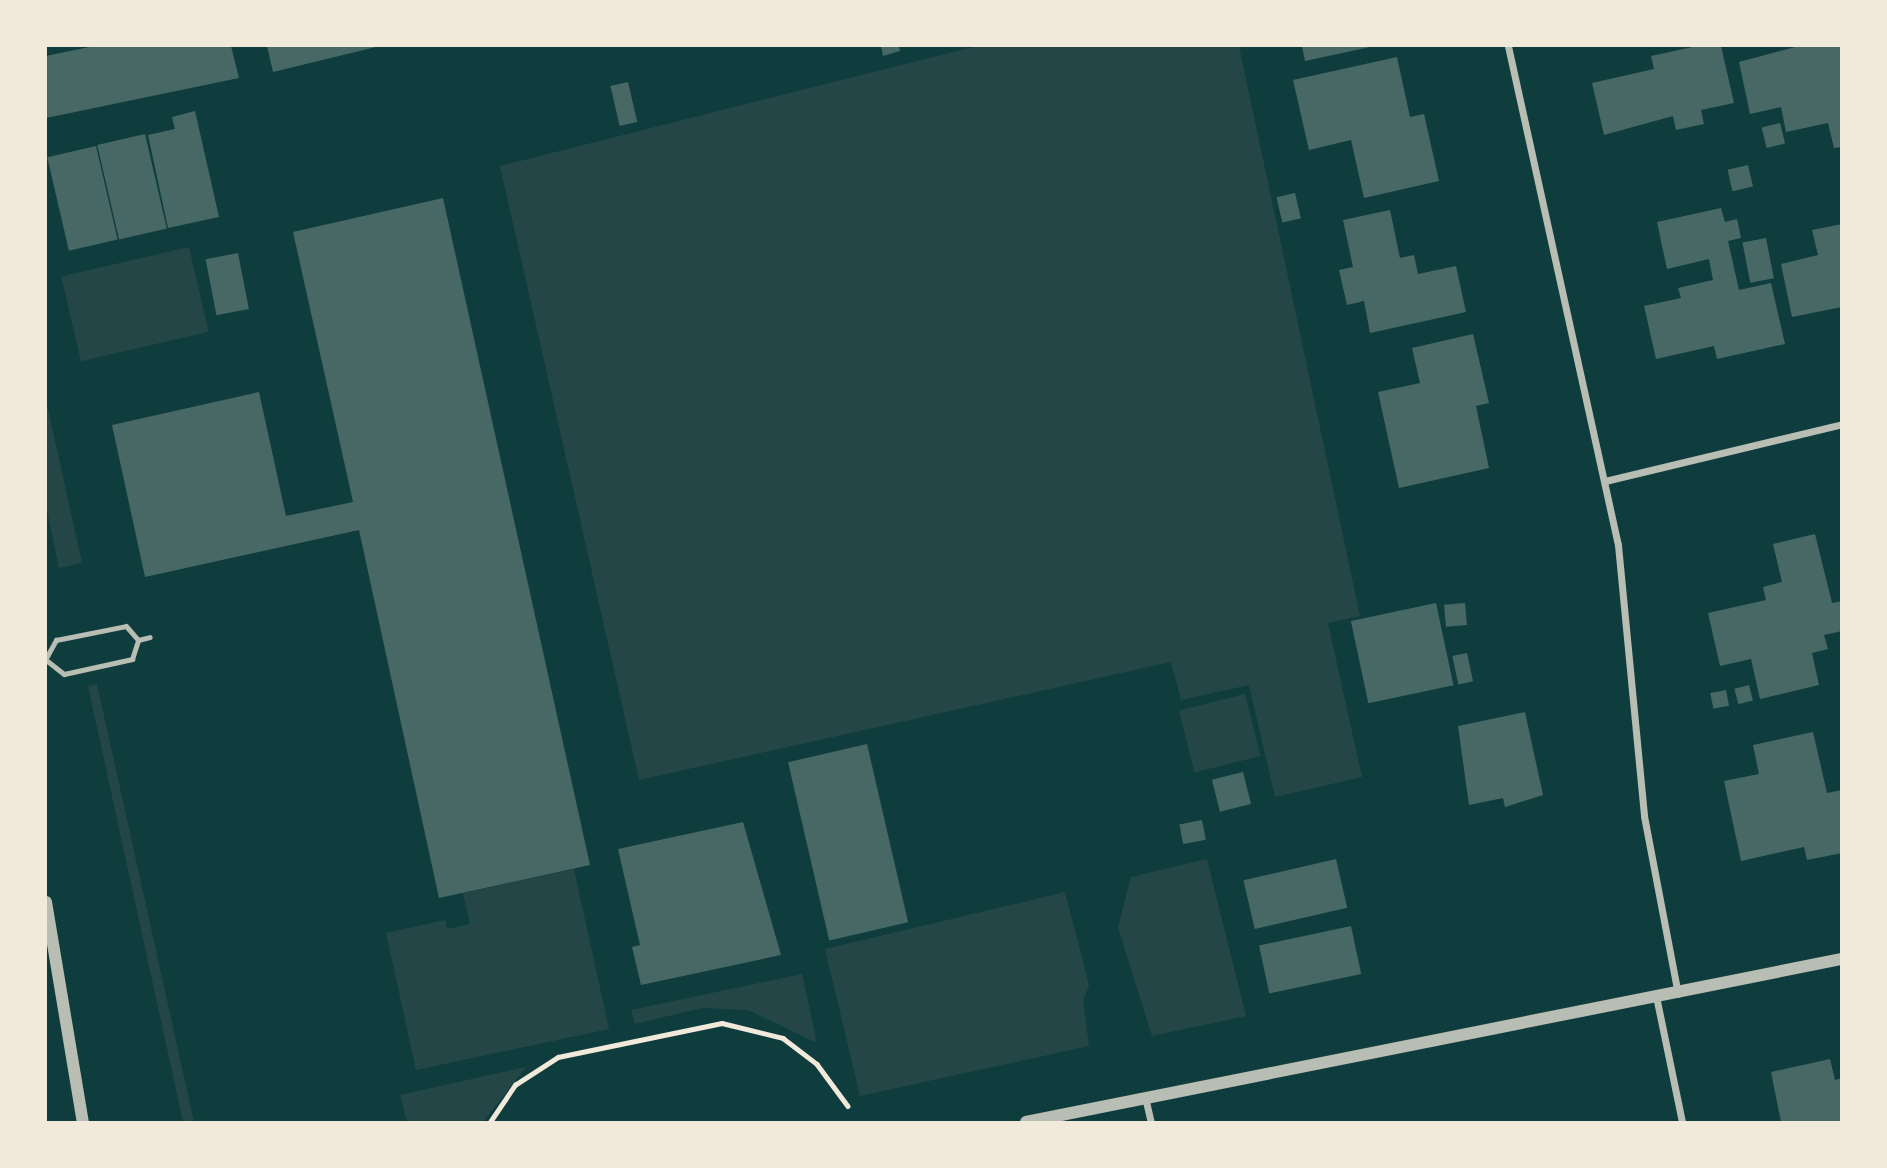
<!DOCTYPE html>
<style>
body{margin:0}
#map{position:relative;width:1887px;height:1168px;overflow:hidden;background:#0f3d3e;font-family:"Work Sans",sans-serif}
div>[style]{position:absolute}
.green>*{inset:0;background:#244646;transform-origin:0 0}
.building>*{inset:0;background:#486865;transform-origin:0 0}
.path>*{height:4.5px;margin:-2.25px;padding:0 2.25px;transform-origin:2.25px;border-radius:2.25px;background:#f1e9da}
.service>*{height:5px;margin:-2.5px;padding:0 2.5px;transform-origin:2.5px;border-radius:2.5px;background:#b8beb3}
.minor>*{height:7px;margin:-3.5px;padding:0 3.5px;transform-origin:3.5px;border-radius:3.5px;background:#b8beb3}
.tertiary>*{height:12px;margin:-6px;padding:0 6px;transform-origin:6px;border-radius:6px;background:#b8beb3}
span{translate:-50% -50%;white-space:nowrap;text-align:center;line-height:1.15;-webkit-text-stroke:7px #f1e9da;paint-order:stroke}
.frame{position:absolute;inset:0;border:47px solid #f1e9da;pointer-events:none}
</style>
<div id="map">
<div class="green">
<div style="clip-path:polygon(977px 46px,1239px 46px,1360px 616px,1328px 623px,1362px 777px,1275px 797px,1249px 685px,1181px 700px,1171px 662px,639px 780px,500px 166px)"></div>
<div style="left:189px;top:247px;width:87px;height:131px;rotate:77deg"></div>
<div style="clip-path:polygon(46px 400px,82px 563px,59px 568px,46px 506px)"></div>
<div style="clip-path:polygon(97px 684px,194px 1122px,183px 1122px,88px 686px)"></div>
<div style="left:1245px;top:694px;width:64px;height:68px;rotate:76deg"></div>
<div style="clip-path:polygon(1207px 859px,1246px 1016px,1152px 1036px,1118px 927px,1131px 877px)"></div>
<div style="clip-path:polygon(574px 869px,609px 1029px,416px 1070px,386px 933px,445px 920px,447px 929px,470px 924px,463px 893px)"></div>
<div style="clip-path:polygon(1065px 892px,1089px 985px,1083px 1001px,1089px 1046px,860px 1096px,825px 949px)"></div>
<div style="clip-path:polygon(802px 974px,817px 1043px,748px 1010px,702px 1008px,635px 1024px,631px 1010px)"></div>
<div style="clip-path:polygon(526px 1067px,483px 1122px,407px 1122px,400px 1095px)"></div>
</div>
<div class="building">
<div style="clip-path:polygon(94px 46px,231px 46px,239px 78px,46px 118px,46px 56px)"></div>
<div style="clip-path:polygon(267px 46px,375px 46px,376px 47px,273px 72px)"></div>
<div style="clip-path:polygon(881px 46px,899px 46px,900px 51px,883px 56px)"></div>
<div style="clip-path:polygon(1302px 46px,1370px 46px,1370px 47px,1305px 61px)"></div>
<div style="clip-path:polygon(1697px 46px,1721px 46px,1734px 103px,1701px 110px,1704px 124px,1676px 130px,1673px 116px,1604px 135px,1592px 83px,1654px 69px,1651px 56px)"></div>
<div style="clip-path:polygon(1799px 46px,1842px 46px,1842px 147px,1834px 148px,1828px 123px,1786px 132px,1781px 107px,1750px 114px,1739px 62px)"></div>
<div style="clip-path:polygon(1397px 57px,1410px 117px,1424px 114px,1439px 181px,1364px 198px,1351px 140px,1309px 150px,1293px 80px)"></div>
<div style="left:628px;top:82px;width:41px;height:18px;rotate:77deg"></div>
<div style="clip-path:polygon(195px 111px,219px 217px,168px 228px,148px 135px,175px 129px,172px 117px)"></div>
<div style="left:1780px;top:123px;width:21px;height:19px;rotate:76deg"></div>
<div style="left:145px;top:134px;width:97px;height:49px;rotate:77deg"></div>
<div style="left:96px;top:146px;width:96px;height:50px;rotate:77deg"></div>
<div style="left:1748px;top:165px;width:22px;height:21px;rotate:77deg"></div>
<div style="left:1295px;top:193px;width:26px;height:19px;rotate:77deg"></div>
<div style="clip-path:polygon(443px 198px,590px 865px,439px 898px,359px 530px,145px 577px,112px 425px,259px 392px,286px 516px,353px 502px,293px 232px)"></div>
<div style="clip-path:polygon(1721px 208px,1725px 222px,1737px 219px,1741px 238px,1728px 241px,1739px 290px,1771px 283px,1785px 344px,1717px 359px,1714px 346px,1656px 359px,1644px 306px,1681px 298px,1678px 288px,1713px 280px,1709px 259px,1667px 269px,1657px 222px)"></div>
<div style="clip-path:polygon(1390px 210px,1400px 258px,1414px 255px,1418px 274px,1456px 266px,1466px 312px,1370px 333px,1364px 301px,1347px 305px,1339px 270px,1353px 267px,1343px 220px)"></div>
<div style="clip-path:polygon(1842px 224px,1842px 307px,1792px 317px,1781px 264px,1818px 255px,1812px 230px)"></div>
<div style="left:1766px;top:238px;width:41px;height:24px;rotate:79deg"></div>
<div style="left:238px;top:253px;width:57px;height:33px;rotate:79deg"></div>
<div style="clip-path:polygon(1473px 334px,1489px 403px,1476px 406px,1489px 468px,1399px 488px,1378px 392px,1420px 383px,1412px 348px)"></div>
<div style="clip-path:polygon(1815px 534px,1832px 603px,1842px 601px,1842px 631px,1824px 635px,1828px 649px,1812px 653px,1819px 685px,1760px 699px,1751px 659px,1720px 666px,1708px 613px,1766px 600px,1763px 587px,1782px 582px,1773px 544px)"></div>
<div style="left:1436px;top:603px;width:84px;height:87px;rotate:78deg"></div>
<div style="left:1465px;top:603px;width:22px;height:21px;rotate:85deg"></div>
<div style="left:1467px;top:653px;width:29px;height:15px;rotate:78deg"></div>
<div style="left:1749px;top:685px;width:16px;height:15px;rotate:76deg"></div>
<div style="left:1726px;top:690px;width:16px;height:16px;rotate:79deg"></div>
<div style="clip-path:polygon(1525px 712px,1543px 795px,1505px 807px,1503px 798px,1469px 805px,1458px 726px)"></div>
<div style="clip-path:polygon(1813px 732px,1827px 793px,1842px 790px,1842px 853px,1807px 860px,1804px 847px,1741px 861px,1724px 781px,1759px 774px,1753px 745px)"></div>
<div style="left:867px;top:744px;width:183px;height:81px;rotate:77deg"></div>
<div style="left:1243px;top:772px;width:33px;height:32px;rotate:76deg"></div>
<div style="left:1202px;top:820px;width:20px;height:23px;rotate:79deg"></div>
<div style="clip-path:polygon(743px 822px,781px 955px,641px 985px,632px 947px,640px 945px,618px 849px)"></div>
<div style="left:1336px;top:859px;width:50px;height:95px;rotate:77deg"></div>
<div style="left:1351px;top:926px;width:49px;height:94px;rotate:78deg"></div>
<div style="clip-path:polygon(1830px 1059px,1835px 1080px,1842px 1078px,1842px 1122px,1781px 1122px,1771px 1072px)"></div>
</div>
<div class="path">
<div style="left:490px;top:1122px;width:45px;rotate:-56deg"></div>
<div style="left:515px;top:1085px;width:51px;rotate:-33.1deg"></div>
<div style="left:558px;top:1057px;width:167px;rotate:-11.7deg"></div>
<div style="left:722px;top:1023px;width:63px;rotate:13.8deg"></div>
<div style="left:783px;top:1038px;width:43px;rotate:37.4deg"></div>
<div style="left:817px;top:1064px;width:52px;rotate:53.6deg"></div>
</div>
<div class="service">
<div style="left:138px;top:640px;width:12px;rotate:-14deg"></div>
<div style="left:46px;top:658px;width:21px;rotate:-61deg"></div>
<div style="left:56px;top:640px;width:71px;rotate:-11.3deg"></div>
<div style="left:126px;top:626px;width:18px;rotate:49deg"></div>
<div style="left:46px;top:660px;width:23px;rotate:38deg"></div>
<div style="left:64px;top:674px;width:70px;rotate:-12.4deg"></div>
<div style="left:132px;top:659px;width:20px;rotate:-72deg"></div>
</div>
<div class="minor">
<div style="left:1508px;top:46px;width:511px;rotate:77.57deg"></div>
<div style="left:1618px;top:545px;width:272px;rotate:84.5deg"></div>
<div style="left:1644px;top:816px;width:181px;rotate:79.2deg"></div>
<div style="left:1605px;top:481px;width:244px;rotate:-13.5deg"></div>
<div style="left:1657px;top:1001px;width:124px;rotate:78.3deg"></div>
<div style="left:1145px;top:1097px;width:26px;rotate:77deg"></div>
</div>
<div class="tertiary">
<div style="left:46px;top:902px;width:223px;rotate:80.5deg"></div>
<div style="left:1026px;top:1122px;width:832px;rotate:-11.3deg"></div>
</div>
<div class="frame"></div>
</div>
